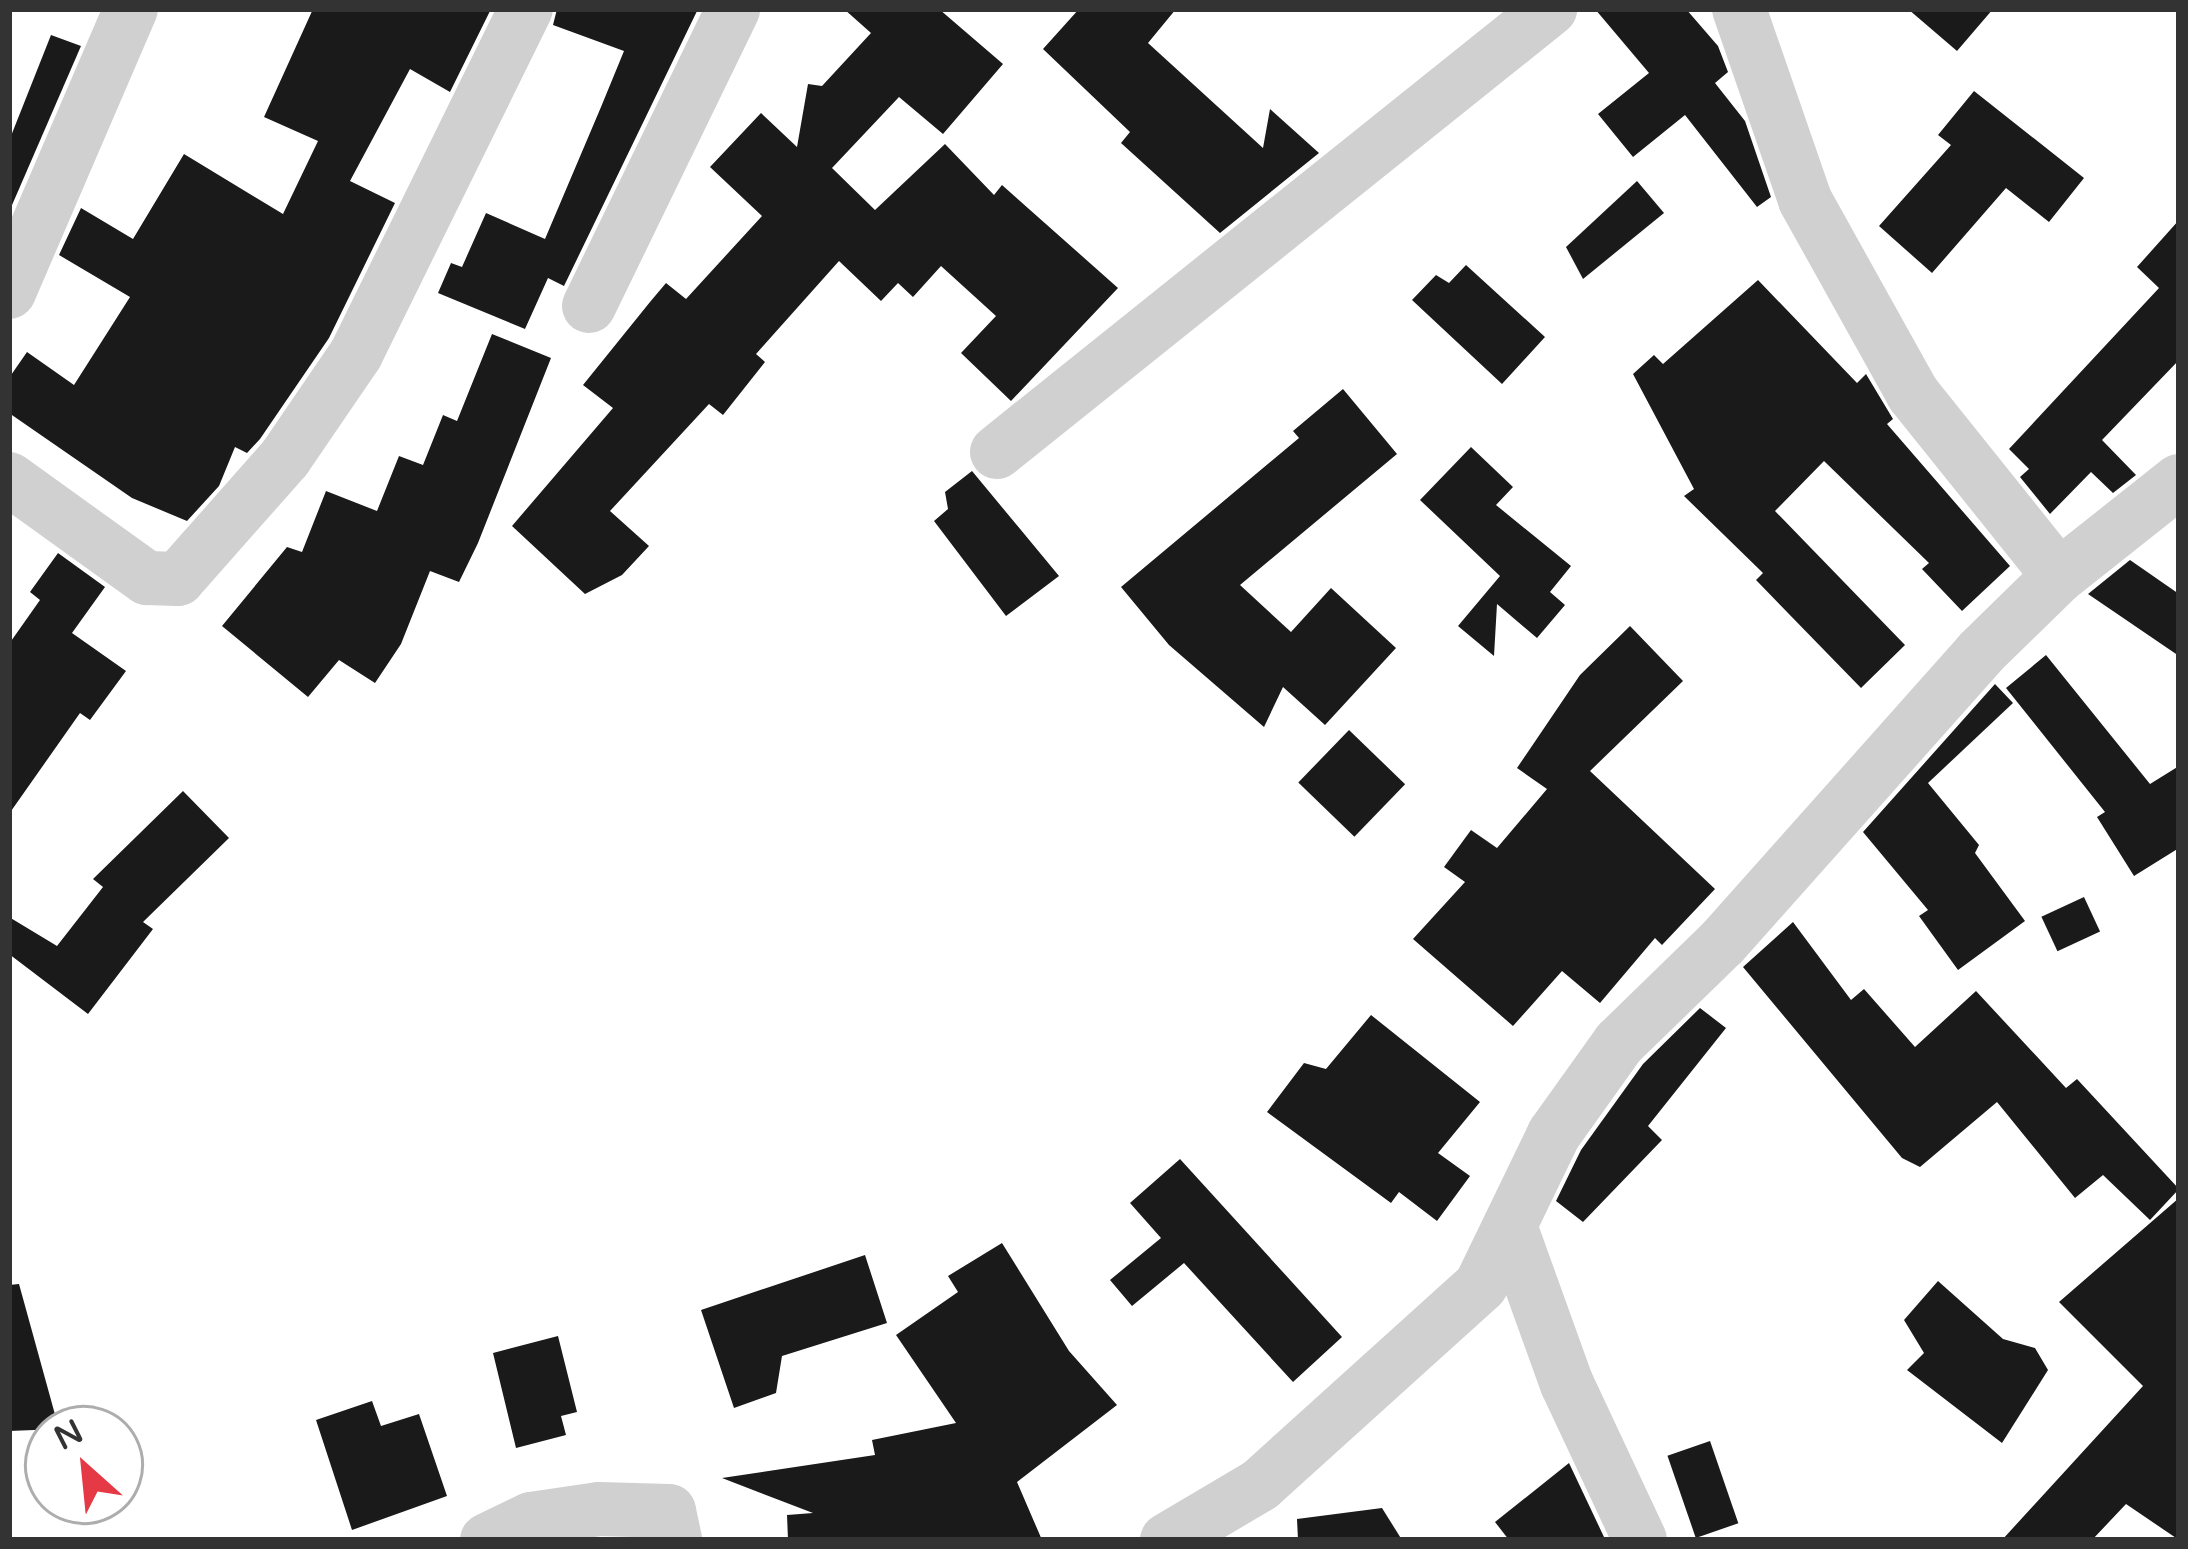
<!DOCTYPE html>
<style>
body{margin:0}
#map{position:relative;width:2188px;height:1549px;overflow:hidden;background:#fff;font-family:"Varela Round",sans-serif}
div>[style]{position:absolute}
.building>*{inset:0;background:#1a1a1a;transform-origin:0 0}
.minor>*{height:54px;margin:-27px;padding:0 27px;transform-origin:27px;border-radius:27px;background:#d0d0d0}
span{translate:-50% -50%;white-space:nowrap;text-align:center;line-height:1.15;-webkit-text-stroke:12px #fff;paint-order:stroke}
.frame{position:absolute;inset:0;border:12px solid #333;pointer-events:none}
.north{position:absolute;left:24px;top:1405px;width:120px;height:120px;box-sizing:border-box;background:#fff;border:3px solid #adadad;border-radius:50%;rotate:333deg;font-size:33px;font-weight:700;line-height:48px;text-align:center;color:#333}
.north::after{content:'';display:block;margin:auto;width:42px;height:54px;background:#e63946;clip-path:polygon(50% 0,100% 100%,50% 72%,0 100%)}
</style>
<div id="map">
<div class="building">
<div style="clip-path:polygon(313px 9px,491px 9px,450px 92px,410px 69px,350px 181px,395px 203px,329px 338px,260px 439px,247px 453px,235px 447px,219px 486px,187px 521px,132px 498px,9px 413px,9px 378px,27px 352px,74px 385px,130px 297px,59px 255px,81px 208px,133px 239px,184px 154px,283px 214px,318px 141px,264px 117px)"></div>
<div style="clip-path:polygon(557px 9px,698px 9px,564px 286px,548px 278px,525px 329px,438px 293px,451px 263px,462px 267px,486px 213px,545px 239px,601px 107px,624px 51px,553px 25px)"></div>
<div style="clip-path:polygon(844px 9px,939px 9px,1003px 64px,943px 134px,899px 97px,832px 168px,875px 210px,945px 144px,994px 195px,1002px 185px,1118px 288px,1011px 401px,961px 353px,996px 316px,941px 266px,913px 297px,898px 283px,881px 301px,839px 261px,756px 354px,765px 362px,723px 415px,709px 404px,610px 511px,649px 546px,622px 575px,585px 594px,512px 526px,613px 408px,583px 385px,650px 302px,666px 283px,686px 299px,762px 216px,710px 167px,761px 113px,797px 147px,808px 84px,822px 86px,871px 33px)"></div>
<div style="clip-path:polygon(1079px 9px,1176px 9px,1148px 43px,1263px 148px,1270px 109px,1319px 153px,1220px 233px,1121px 143px,1130px 132px,1043px 49px)"></div>
<div style="clip-path:polygon(1595px 9px,1686px 9px,1718px 46px,1728px 72px,1715px 83px,1745px 121px,1771px 197px,1757px 207px,1685px 115px,1633px 157px,1598px 114px,1649px 73px)"></div>
<div style="clip-path:polygon(1908px 9px,1993px 9px,1957px 51px)"></div>
<div style="clip-path:polygon(51px 35px,81px 46px,9px 212px,9px 141px)"></div>
<div style="clip-path:polygon(1974px 91px,2084px 178px,2049px 222px,2006px 188px,1932px 273px,1879px 226px,1951px 145px,1938px 135px)"></div>
<div style="clip-path:polygon(1637px 181px,1664px 213px,1583px 279px,1566px 247px)"></div>
<div style="clip-path:polygon(2179px 220px,2179px 360px,2102px 440px,2136px 475px,2113px 493px,2091px 472px,2050px 514px,2020px 477px,2029px 469px,2009px 449px,2159px 288px,2137px 267px)"></div>
<div style="clip-path:polygon(1466px 265px,1545px 337px,1502px 384px,1412px 300px,1436px 275px,1449px 283px)"></div>
<div style="clip-path:polygon(1758px 280px,1857px 383px,1866px 374px,1893px 419px,1887px 424px,2010px 566px,1962px 611px,1922px 569px,1929px 563px,1824px 461px,1775px 511px,1905px 645px,1861px 688px,1756px 580px,1763px 573px,1684px 496px,1694px 489px,1633px 374px,1654px 355px,1663px 364px)"></div>
<div style="clip-path:polygon(492px 334px,551px 358px,478px 543px,459px 582px,430px 571px,401px 644px,375px 683px,339px 660px,308px 697px,222px 626px,287px 547px,302px 552px,326px 491px,377px 511px,399px 456px,423px 465px,443px 415px,457px 421px)"></div>
<div style="clip-path:polygon(1343px 389px,1397px 454px,1240px 585px,1291px 632px,1331px 588px,1396px 648px,1325px 725px,1283px 687px,1264px 727px,1169px 645px,1121px 587px,1299px 438px,1293px 431px)"></div>
<div style="clip-path:polygon(1471px 447px,1513px 487px,1496px 505px,1571px 566px,1550px 592px,1565px 605px,1537px 638px,1497px 604px,1494px 656px,1458px 626px,1500px 576px,1420px 500px)"></div>
<div style="clip-path:polygon(972px 471px,1059px 576px,1006px 616px,934px 521px,948px 509px,945px 492px)"></div>
<div style="clip-path:polygon(58px 553px,105px 587px,72px 633px,126px 671px,90px 720px,80px 713px,9px 814px,9px 644px,40px 600px,30px 592px)"></div>
<div style="clip-path:polygon(2130px 560px,2179px 594px,2179px 656px,2088px 594px)"></div>
<div style="clip-path:polygon(1630px 626px,1683px 681px,1590px 771px,1715px 889px,1662px 945px,1655px 938px,1600px 1003px,1562px 971px,1513px 1026px,1413px 939px,1465px 882px,1444px 867px,1471px 830px,1497px 848px,1547px 789px,1517px 768px,1580px 675px)"></div>
<div style="clip-path:polygon(2046px 655px,2150px 784px,2179px 766px,2179px 848px,2134px 876px,2097px 817px,2105px 812px,2006px 688px)"></div>
<div style="clip-path:polygon(1995px 684px,2013px 703px,1928px 783px,1979px 845px,1975px 853px,2025px 921px,1958px 970px,1919px 916px,1928px 910px,1863px 832px)"></div>
<div style="left:1349px;top:730px;width:78px;height:73px;rotate:44deg"></div>
<div style="clip-path:polygon(183px 791px,229px 838px,143px 922px,153px 929px,88px 1014px,9px 954px,9px 917px,57px 946px,103px 887px,93px 879px)"></div>
<div style="left:2084px;top:897px;width:38px;height:47px;rotate:65deg"></div>
<div style="clip-path:polygon(1793px 922px,1851px 1000px,1864px 989px,1915px 1047px,1976px 991px,2066px 1088px,2077px 1079px,2179px 1189px,2150px 1220px,2103px 1175px,2075px 1198px,1997px 1102px,1920px 1167px,1902px 1158px,1743px 967px)"></div>
<div style="clip-path:polygon(1700px 1008px,1726px 1028px,1648px 1126px,1662px 1140px,1583px 1222px,1556px 1201px,1581px 1150px,1643px 1064px)"></div>
<div style="clip-path:polygon(1371px 1015px,1480px 1102px,1438px 1153px,1470px 1176px,1437px 1221px,1399px 1192px,1391px 1203px,1267px 1112px,1304px 1063px,1326px 1069px)"></div>
<div style="clip-path:polygon(1180px 1159px,1342px 1337px,1293px 1382px,1184px 1263px,1132px 1306px,1110px 1280px,1161px 1238px,1130px 1203px)"></div>
<div style="clip-path:polygon(2179px 1198px,2179px 1540px,2126px 1504px,2092px 1540px,2002px 1540px,2143px 1386px,2059px 1302px)"></div>
<div style="clip-path:polygon(1002px 1243px,1069px 1351px,1117px 1405px,1017px 1482px,1042px 1540px,788px 1540px,787px 1515px,813px 1513px,722px 1478px,875px 1455px,872px 1440px,956px 1423px,896px 1335px,958px 1292px,948px 1276px)"></div>
<div style="clip-path:polygon(865px 1255px,887px 1323px,782px 1356px,776px 1393px,734px 1408px,701px 1310px)"></div>
<div style="clip-path:polygon(1938px 1281px,2003px 1339px,2035px 1348px,2048px 1370px,2002px 1443px,1907px 1370px,1924px 1353px,1904px 1320px)"></div>
<div style="clip-path:polygon(19px 1284px,59px 1429px,9px 1431px,9px 1285px)"></div>
<div style="clip-path:polygon(558px 1336px,577px 1412px,561px 1416px,566px 1435px,516px 1448px,493px 1353px)"></div>
<div style="clip-path:polygon(372px 1401px,381px 1426px,419px 1414px,447px 1496px,352px 1530px,316px 1420px)"></div>
<div style="left:1710px;top:1441px;width:87px;height:45px;rotate:71deg"></div>
<div style="clip-path:polygon(1569px 1463px,1604px 1537px,1509px 1540px,1495px 1522px)"></div>
<div style="clip-path:polygon(1382px 1508px,1402px 1540px,1298px 1540px,1297px 1519px)"></div>
</div>
<div class="minor">
<div style="left:1739px;top:9px;width:202px;rotate:70.9deg"></div>
<div style="left:1805px;top:200px;width:222px;rotate:60.9deg"></div>
<div style="left:1913px;top:394px;width:233px;rotate:51.3deg"></div>
<div style="left:9px;top:292px;width:308px;rotate:-66.7deg"></div>
<div style="left:589px;top:306px;width:330px;rotate:-64.1deg"></div>
<div style="left:997px;top:452px;width:709px;rotate:-38.7deg"></div>
<div style="left:9px;top:479px;width:170px;rotate:35.7deg"></div>
<div style="left:147px;top:578px;width:31px;rotate:2deg"></div>
<div style="left:178px;top:579px;width:162px;rotate:-48.5deg"></div>
<div style="left:285px;top:458px;width:126px;rotate:-55.7deg"></div>
<div style="left:356px;top:354px;width:385px;rotate:-63.8deg"></div>
<div style="left:1510px;top:1226px;width:168px;rotate:70.2deg"></div>
<div style="left:1567px;top:1384px;width:172px;rotate:64.9deg"></div>
<div style="left:487px;top:1540px;width:49px;rotate:-25.5deg"></div>
<div style="left:531px;top:1519px;width:69px;rotate:-8.4deg"></div>
<div style="left:599px;top:1509px;width:70px;rotate:1.6deg"></div>
<div style="left:669px;top:1511px;width:30px;rotate:78deg"></div>
<div style="left:1167px;top:1540px;width:108px;rotate:-30.6deg"></div>
<div style="left:1260px;top:1485px;width:298px;rotate:-42.1deg"></div>
<div style="left:1481px;top:1285px;width:168px;rotate:-64.2deg"></div>
<div style="left:1554px;top:1134px;width:112px;rotate:-54.5deg"></div>
<div style="left:1619px;top:1043px;width:144px;rotate:-44.2deg"></div>
<div style="left:1722px;top:943px;width:388px;rotate:-48.3deg"></div>
<div style="left:1980px;top:653px;width:110px;rotate:-44.3deg"></div>
<div style="left:2059px;top:576px;width:153px;rotate:-38.4deg"></div>
</div>
<div class="frame"></div>
<div class="north">N</div>
</div>
